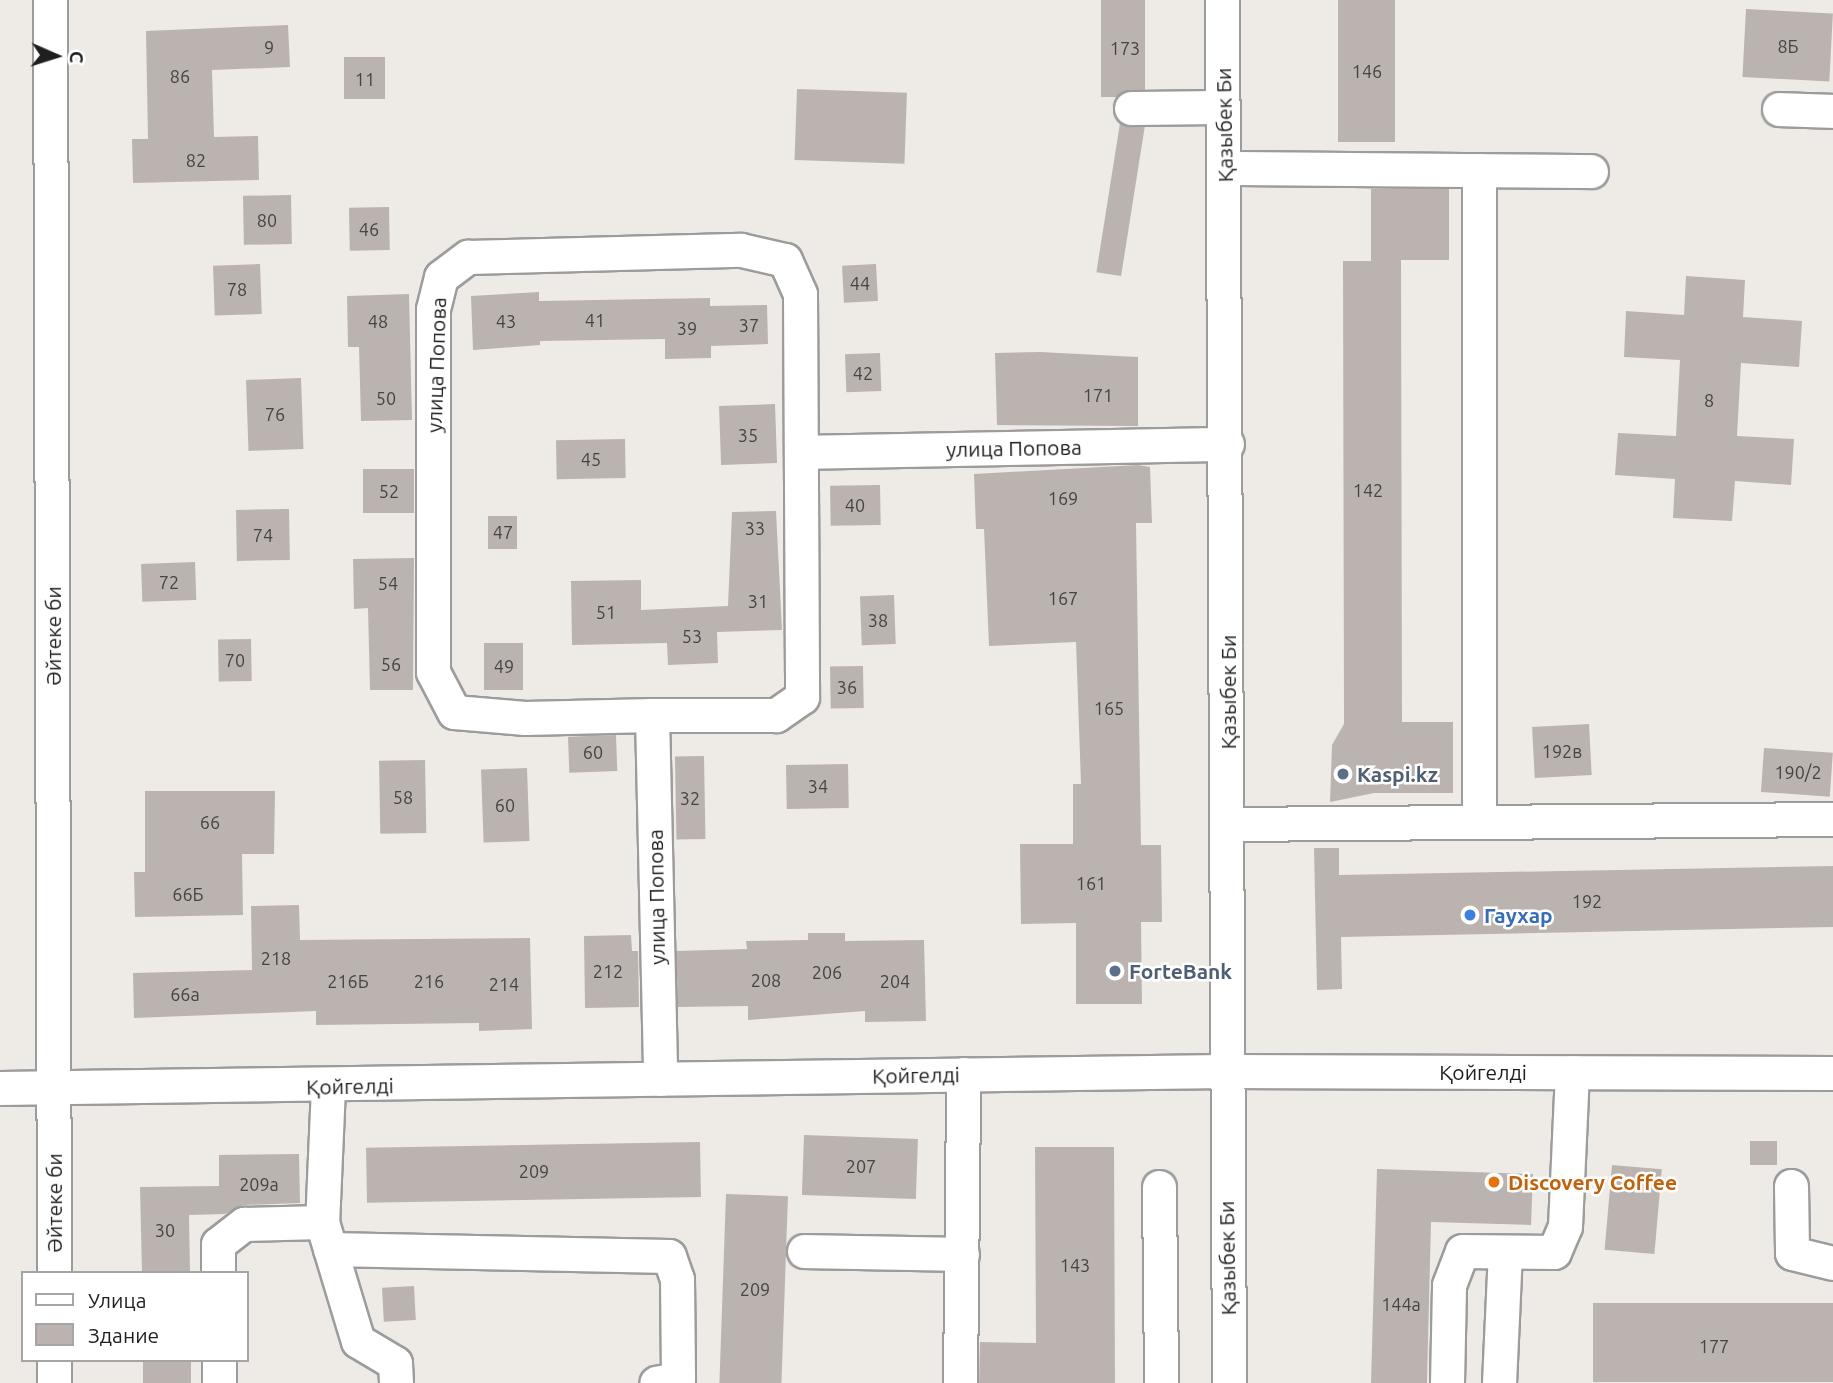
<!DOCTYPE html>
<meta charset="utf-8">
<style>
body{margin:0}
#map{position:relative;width:1833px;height:1383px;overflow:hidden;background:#eeebe6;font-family:Ubuntu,sans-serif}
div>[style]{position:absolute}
.building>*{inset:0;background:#bbb3af;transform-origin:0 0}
.roads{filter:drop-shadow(2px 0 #9c9c9c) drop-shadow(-2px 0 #9c9c9c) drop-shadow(0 2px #9c9c9c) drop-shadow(0 -2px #9c9c9c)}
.minor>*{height:33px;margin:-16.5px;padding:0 16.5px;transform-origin:16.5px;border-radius:16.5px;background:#fff}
.dots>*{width:19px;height:19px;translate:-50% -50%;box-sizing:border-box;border:4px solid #fff;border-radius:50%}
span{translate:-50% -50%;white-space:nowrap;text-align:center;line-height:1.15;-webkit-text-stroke:5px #fff;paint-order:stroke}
.number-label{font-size:18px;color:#464443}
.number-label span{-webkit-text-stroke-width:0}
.street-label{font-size:21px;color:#1f1f1f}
.service-label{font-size:21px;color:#4e5e75;font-weight:700}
.left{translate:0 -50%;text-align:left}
.shop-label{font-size:21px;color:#366cbe;font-weight:700}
.food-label{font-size:21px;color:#c56008;font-weight:700}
.legend{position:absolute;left:21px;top:1271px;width:228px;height:91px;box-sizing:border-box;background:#fff;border:2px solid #a5a5a5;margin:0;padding:9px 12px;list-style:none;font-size:21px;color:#1f1f1f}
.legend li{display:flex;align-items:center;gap:14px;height:35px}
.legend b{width:35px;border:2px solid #a5a5a5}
.north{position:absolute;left:21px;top:21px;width:70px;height:70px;-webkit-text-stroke:5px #fff;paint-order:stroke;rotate:93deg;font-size:19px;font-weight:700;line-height:28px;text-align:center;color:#1f1f1f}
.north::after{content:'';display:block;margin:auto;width:24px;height:32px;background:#1f1f1f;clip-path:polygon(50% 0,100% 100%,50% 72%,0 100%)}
</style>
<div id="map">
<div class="building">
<div style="left:1101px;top:0;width:44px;height:97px"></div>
<div style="left:1338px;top:0;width:57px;height:142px"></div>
<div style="left:1746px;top:9px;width:87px;height:68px;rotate:3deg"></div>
<div style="clip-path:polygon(288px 25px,290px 67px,212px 70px,214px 137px,258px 136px,259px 180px,133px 183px,132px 139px,148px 139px,146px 31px)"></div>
<div style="left:385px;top:57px;width:42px;height:41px;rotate:90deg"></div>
<div style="left:797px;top:89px;width:110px;height:71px;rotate:2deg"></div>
<div style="left:1120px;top:123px;width:25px;height:151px;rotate:9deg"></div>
<div style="clip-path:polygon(1371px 189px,1449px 189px,1449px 260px,1401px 260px,1402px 722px,1453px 722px,1453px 793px,1374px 793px,1330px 802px,1332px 745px,1344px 724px,1343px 261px,1371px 261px)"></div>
<div style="left:291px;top:195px;width:49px;height:48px;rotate:89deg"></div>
<div style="left:389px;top:207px;width:43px;height:40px;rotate:89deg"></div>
<div style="left:260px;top:264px;width:50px;height:47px;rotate:88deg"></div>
<div style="left:876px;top:264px;width:37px;height:34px;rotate:87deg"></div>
<div style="clip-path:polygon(1686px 276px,1745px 280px,1743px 317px,1802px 321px,1799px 367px,1741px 363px,1737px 436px,1794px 439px,1791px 485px,1735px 481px,1732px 521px,1673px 518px,1675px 479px,1615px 475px,1618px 433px,1676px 436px,1680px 360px,1624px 357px,1626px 311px,1684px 315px)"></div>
<div style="clip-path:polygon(539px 292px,539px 301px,710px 298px,710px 306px,767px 305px,768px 344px,711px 346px,711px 358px,665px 359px,665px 339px,540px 341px,540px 345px,473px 350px,471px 296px)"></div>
<div style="clip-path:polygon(409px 294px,412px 420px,361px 421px,359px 347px,348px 347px,347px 296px)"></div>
<div style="clip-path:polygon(1040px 352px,1138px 357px,1138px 426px,997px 425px,995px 353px)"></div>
<div style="left:880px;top:353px;width:38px;height:35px;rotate:88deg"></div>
<div style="left:301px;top:378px;width:71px;height:55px;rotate:88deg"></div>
<div style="left:775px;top:404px;width:59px;height:56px;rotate:88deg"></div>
<div style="left:625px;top:439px;width:39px;height:69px;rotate:89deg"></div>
<div style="clip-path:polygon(1138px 465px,1150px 467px,1152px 523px,1136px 523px,1141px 845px,1161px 845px,1162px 922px,1141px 922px,1142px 1004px,1076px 1004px,1076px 923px,1021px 924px,1020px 844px,1073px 844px,1073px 784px,1081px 784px,1076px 642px,989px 646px,984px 529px,976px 529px,974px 474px)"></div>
<div style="left:414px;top:469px;width:44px;height:51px;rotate:90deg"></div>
<div style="left:880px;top:485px;width:40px;height:50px;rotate:89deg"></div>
<div style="left:289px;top:509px;width:51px;height:53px;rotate:89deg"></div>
<div style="clip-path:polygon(776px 511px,782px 630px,717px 632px,718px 663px,668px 665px,667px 643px,572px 645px,571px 581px,641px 580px,641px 610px,728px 606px,732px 512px)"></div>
<div style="left:488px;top:516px;width:29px;height:33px"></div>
<div style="clip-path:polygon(414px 558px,413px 690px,370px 690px,368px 608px,354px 609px,353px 559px)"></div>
<div style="left:195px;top:562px;width:38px;height:54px;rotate:88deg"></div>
<div style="left:894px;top:595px;width:49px;height:34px;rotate:88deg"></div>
<div style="left:251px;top:639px;width:42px;height:33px;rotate:89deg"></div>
<div style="left:484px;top:643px;width:39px;height:47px"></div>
<div style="left:863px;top:666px;width:42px;height:33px;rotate:89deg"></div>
<div style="left:1589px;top:724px;width:51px;height:57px;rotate:87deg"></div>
<div style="left:616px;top:735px;width:36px;height:48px;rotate:88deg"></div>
<div style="left:1764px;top:748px;width:69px;height:44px;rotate:4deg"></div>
<div style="left:704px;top:756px;width:83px;height:29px;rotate:89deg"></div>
<div style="left:425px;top:760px;width:73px;height:46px;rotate:89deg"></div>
<div style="left:848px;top:764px;width:44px;height:62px;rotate:89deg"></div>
<div style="left:527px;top:768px;width:73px;height:46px;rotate:88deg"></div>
<div style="clip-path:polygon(145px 791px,275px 791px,274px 854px,242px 854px,243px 915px,135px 917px,134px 872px,145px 872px)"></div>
<div style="clip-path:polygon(1314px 848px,1339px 848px,1339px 875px,1833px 866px,1833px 927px,1341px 937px,1342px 989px,1317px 990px)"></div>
<div style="clip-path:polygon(299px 905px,300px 940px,530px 938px,532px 1029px,479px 1031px,479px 1023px,316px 1025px,316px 1011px,134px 1018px,133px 973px,252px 970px,251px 906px)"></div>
<div style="clip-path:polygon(808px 933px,845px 933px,845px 941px,924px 940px,926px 1021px,865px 1022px,865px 1011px,748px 1020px,748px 1006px,678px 1007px,676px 951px,747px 949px,746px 941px,808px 940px)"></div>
<div style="clip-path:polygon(631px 935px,632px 951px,638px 951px,639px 1007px,585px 1008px,584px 936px)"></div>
<div style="left:804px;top:1135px;width:114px;height:60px;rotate:2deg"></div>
<div style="left:1750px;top:1141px;width:27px;height:24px"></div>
<div style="left:700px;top:1142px;width:55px;height:334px;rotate:89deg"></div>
<div style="clip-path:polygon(1035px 1147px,1114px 1147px,1115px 1383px,979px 1383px,980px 1342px,1036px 1343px)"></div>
<div style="clip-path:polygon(299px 1154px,300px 1203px,244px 1205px,225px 1214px,189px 1215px,190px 1273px,142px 1273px,140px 1187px,219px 1186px,219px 1155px)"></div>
<div style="left:1612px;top:1165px;width:50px;height:85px;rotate:5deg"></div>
<div style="clip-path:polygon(1377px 1169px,1533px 1174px,1531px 1225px,1431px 1222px,1427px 1383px,1371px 1383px)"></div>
<div style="left:726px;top:1194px;width:62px;height:189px;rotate:2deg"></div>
<div style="left:414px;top:1286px;width:34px;height:32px;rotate:87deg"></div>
<div style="left:1833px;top:1303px;width:79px;height:240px;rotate:90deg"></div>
<div style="left:143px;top:1360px;width:48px;height:23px"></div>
</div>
<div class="roads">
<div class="minor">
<div style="left:50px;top:0;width:1273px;rotate:89.82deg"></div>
<div style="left:1222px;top:0;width:1383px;rotate:89.71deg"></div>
<div style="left:1131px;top:108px;width:92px;rotate:-0.6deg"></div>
<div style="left:1779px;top:109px;width:54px;rotate:2.1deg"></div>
<div style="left:1224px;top:168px;width:367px;rotate:0.5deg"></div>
<div style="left:801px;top:452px;width:426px;rotate:-1.1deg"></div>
<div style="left:652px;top:715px;width:127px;rotate:178.6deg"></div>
<div style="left:525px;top:718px;width:71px;rotate:-175.2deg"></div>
<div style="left:454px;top:712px;width:45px;rotate:-117.7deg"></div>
<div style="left:433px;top:672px;width:363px;rotate:-90deg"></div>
<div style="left:433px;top:309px;width:33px;rotate:-76deg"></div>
<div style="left:441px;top:277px;width:34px;rotate:-37deg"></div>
<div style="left:468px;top:257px;width:273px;rotate:-1.5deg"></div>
<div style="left:741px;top:250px;width:45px;rotate:12.8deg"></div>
<div style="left:785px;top:260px;width:37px;rotate:66deg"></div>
<div style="left:800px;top:294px;width:403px;rotate:89.7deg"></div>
<div style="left:802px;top:697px;width:32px;rotate:145deg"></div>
<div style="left:776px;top:715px;width:124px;rotate:180deg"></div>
<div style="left:652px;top:715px;width:364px;rotate:88.7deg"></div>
<div style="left:1479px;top:822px;width:652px;rotate:-90deg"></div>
<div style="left:1228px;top:824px;width:605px;rotate:-0.47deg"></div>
<div style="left:328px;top:1087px;width:135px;rotate:92.5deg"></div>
<div style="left:322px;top:1222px;width:124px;rotate:73.2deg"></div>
<div style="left:358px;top:1341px;width:43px;rotate:30.7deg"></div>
<div style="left:395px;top:1363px;width:20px;rotate:87deg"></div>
<div style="left:0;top:1088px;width:1224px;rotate:-0.8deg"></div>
<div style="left:1224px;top:1071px;width:609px;rotate:0.19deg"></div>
<div style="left:1791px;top:1186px;width:67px;rotate:89.1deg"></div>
<div style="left:1792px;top:1253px;width:42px;rotate:13.7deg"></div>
<div style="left:1159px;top:1187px;width:196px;rotate:89.4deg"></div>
<div style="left:330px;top:1249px;width:339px;rotate:1.2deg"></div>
<div style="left:669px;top:1256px;width:24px;rotate:71deg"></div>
<div style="left:677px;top:1279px;width:100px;rotate:89.4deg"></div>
<div style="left:678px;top:1379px;width:22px;rotate:170deg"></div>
<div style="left:804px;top:1251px;width:158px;rotate:1.1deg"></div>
<div style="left:218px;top:1273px;width:29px;rotate:-90deg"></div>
<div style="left:218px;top:1244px;width:33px;rotate:-38deg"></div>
<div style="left:244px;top:1224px;width:78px;rotate:-1.5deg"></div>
<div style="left:219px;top:1360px;width:23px;rotate:90deg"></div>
<div style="left:54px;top:1383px;width:23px;rotate:-90deg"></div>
<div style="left:960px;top:1383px;width:309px;rotate:-89.4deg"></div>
<div style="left:1447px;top:1383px;width:98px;rotate:-88.8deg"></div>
<div style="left:1449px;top:1285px;width:36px;rotate:-69deg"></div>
<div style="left:1462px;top:1251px;width:92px;rotate:0.6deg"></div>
<div style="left:1554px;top:1252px;width:28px;rotate:-67deg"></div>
<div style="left:1565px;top:1226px;width:154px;rotate:-87.4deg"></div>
<div style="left:1499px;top:1383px;width:131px;rotate:-87.4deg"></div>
</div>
</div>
<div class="dots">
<div style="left:1343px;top:774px;background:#5c6f8a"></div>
<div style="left:1470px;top:915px;background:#3f7fe0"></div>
<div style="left:1115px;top:971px;background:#5c6f8a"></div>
<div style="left:1494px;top:1182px;background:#e8710a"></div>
</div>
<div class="number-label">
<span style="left:1788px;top:46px">8Б</span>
<span style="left:269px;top:47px">9</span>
<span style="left:1125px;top:48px">173</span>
<span style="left:1367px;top:71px">146</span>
<span style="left:180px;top:76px">86</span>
<span style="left:365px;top:79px">11</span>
<span style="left:196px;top:160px">82</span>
<span style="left:267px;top:220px">80</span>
<span style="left:369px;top:229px">46</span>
<span style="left:860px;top:283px">44</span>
<span style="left:237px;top:289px">78</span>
<span style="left:595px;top:320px">41</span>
<span style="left:378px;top:321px">48</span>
<span style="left:506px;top:321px">43</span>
<span style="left:749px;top:325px">37</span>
<span style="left:687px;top:328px">39</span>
<span style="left:863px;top:373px">42</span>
<span style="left:1098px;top:395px">171</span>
<span style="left:386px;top:398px">50</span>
<span style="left:1709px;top:400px">8</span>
<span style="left:275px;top:414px">76</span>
<span style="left:748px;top:435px">35</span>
<span style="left:591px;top:459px">45</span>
<span style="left:1368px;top:490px">142</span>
<span style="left:389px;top:491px">52</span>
<span style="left:1063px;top:498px">169</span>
<span style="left:855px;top:505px">40</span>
<span style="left:755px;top:528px">33</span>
<span style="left:503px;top:532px">47</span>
<span style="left:263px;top:535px">74</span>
<span style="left:169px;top:582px">72</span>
<span style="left:388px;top:583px">54</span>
<span style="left:1063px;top:598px">167</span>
<span style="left:758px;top:601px">31</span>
<span style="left:606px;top:612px">51</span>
<span style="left:878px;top:620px">38</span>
<span style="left:692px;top:636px">53</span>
<span style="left:235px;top:660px">70</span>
<span style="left:391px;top:664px">56</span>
<span style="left:504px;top:666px">49</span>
<span style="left:847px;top:687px">36</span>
<span style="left:1109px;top:708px">165</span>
<span style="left:1562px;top:751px">192в</span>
<span style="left:593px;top:752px">60</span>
<span style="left:1798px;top:772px">190/2</span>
<span style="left:818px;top:786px">34</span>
<span style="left:403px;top:797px">58</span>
<span style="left:690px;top:798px">32</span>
<span style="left:505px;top:805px">60</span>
<span style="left:210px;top:822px">66</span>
<span style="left:1091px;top:883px">161</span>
<span style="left:188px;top:894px">66Б</span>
<span style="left:1587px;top:901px">192</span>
<span style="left:276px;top:958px">218</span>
<span style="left:608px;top:971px">212</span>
<span style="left:827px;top:972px">206</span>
<span style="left:766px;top:980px">208</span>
<span style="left:348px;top:981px">216Б</span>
<span style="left:429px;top:981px">216</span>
<span style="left:895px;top:981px">204</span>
<span style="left:504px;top:984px">214</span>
<span style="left:185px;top:994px">66а</span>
<span style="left:861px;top:1166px">207</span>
<span style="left:534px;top:1171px">209</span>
<span style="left:259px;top:1184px">209а</span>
<span style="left:165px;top:1230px">30</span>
<span style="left:1075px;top:1265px">143</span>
<span style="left:755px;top:1289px">209</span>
<span style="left:1401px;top:1304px">144а</span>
<span style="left:1714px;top:1346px">177</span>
</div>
<div class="street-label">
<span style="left:1224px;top:125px;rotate:-91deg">Қазыбек Би</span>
<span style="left:436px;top:365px;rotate:-88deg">улица Попова</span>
<span style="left:1014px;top:448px;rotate:-1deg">улица Попова</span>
<span style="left:53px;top:636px;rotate:-90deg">Әйтеке би</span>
<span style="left:1228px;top:692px;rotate:-90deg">Қазыбек Би</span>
<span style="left:656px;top:897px;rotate:-91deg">улица Попова</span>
<span style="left:1483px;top:1072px">Қойгелді</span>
<span style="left:916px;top:1075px;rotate:-1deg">Қойгелді</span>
<span style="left:350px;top:1086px;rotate:-1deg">Қойгелді</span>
<span style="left:54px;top:1203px;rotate:-90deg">Әйтеке би</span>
<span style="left:1227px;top:1258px;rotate:-91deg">Қазыбек Би</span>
</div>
<div class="service-label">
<span class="left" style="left:1357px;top:774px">Kaspi.kz</span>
<span class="left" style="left:1129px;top:971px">ForteBank</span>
</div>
<div class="shop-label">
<span class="left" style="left:1484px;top:915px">Гаухар</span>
</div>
<div class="food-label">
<span class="left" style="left:1508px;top:1182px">Discovery Coffee</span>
</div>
<ul class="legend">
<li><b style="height:9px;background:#fff"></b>Улица</li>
<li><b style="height:19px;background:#bbb3af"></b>Здание</li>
</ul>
<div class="north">С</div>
</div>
